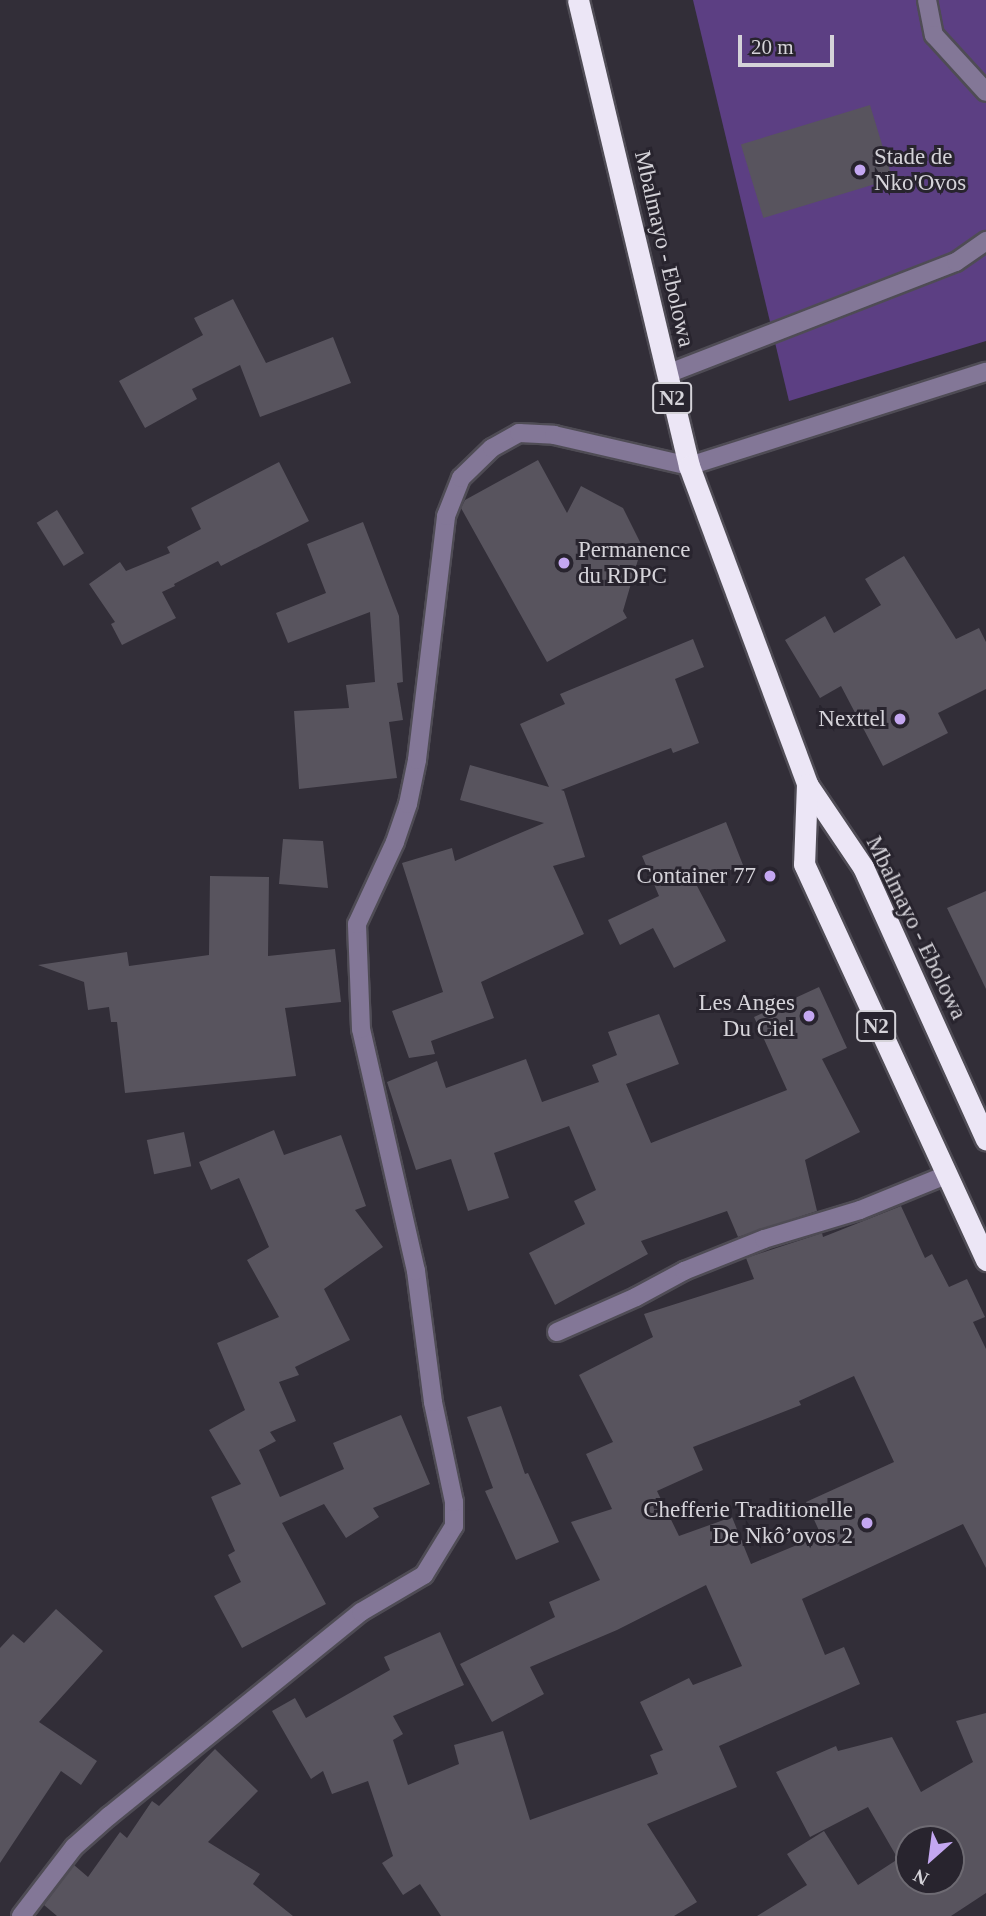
<!DOCTYPE html>
<meta charset="utf-8">
<style>
body{margin:0}
#map{position:relative;width:986px;height:1916px;overflow:hidden;background:#322e38;font-family:"Times New Roman",serif}
div>[style]{position:absolute}
.green>*{inset:0;background:#5c3f83}
.building>*{inset:0;background:#58545e;transform-origin:0 0}
.roads{filter:drop-shadow(2px 0 #4f4c55) drop-shadow(-2px 0 #4f4c55) drop-shadow(0 2px #4f4c55) drop-shadow(0 -2px #4f4c55)}
.minor>*{height:18px;margin:-9px;padding:0 9px;transform-origin:9px;border-radius:9px;background:#837797}
.highway>*{height:21px;margin:-10.5px;padding:0 10.5px;transform-origin:10.5px;border-radius:10.5px;background:#ece6f6}
.dots>*{width:19px;height:19px;translate:-50% -50%;box-sizing:border-box;border:4px solid #28242e;border-radius:50%}
span{translate:-50% -50%;white-space:nowrap;text-align:center;line-height:1.15;-webkit-text-stroke:6px #28242e;paint-order:stroke}
.shield-label span{padding:2px 5px;background:#28242e;border:2px solid;border-radius:5px;-webkit-text-stroke-width:0}
.shield-label{font-size:21px;color:#d5d3d9;font-weight:700}
.poi-label{font-size:23px;color:#d5d3d9}
.left{translate:0 -50%;text-align:left}
.right{translate:-100% -50%;text-align:right}
.street-label{font-size:23px;color:#d5d3d9}
.north{position:absolute;left:895px;top:1825px;width:70px;height:70px;box-sizing:border-box;background:#28242e;border:2px solid #6d6a72;border-radius:50%;rotate:208deg;font-size:19px;font-weight:700;line-height:28px;text-align:center;color:#d5d3d9}
.north::after{content:'';display:block;margin:auto;width:24px;height:32px;background:#c4a7f1;clip-path:polygon(50% 0,100% 100%,50% 72%,0 100%)}
.scale{position:absolute;left:738px;top:35px;width:96px;height:32px;box-sizing:border-box;border:4px solid #d5d3d9;border-top:0;padding-left:9px;font-size:21px;line-height:24px;white-space:nowrap;color:#d5d3d9;-webkit-text-stroke:5px #28242e;paint-order:stroke}
</style>
<div id="map">
<div class="green">
<div style="clip-path:polygon(693px 0,986px 0,986px 341px,789px 401px)"></div>
</div>
<div class="building">
<div style="left:870px;top:105px;width:77px;height:135px;rotate:73deg"></div>
<div style="clip-path:polygon(233px 299px,266px 363px,333px 337px,351px 383px,260px 417px,240px 365px,192px 389px,197px 399px,145px 428px,119px 381px,203px 335px,194px 318px)"></div>
<div style="clip-path:polygon(538px 460px,567px 513px,581px 486px,623px 508px,642px 546px,623px 611px,627px 618px,547px 662px,461px 508px,465px 500px)"></div>
<div style="clip-path:polygon(279px 462px,309px 521px,221px 566px,218px 561px,174px 584px,175px 586px,162px 592px,176px 618px,122px 645px,111px 624px,115px 622px,89px 584px,120px 562px,126px 571px,170px 553px,167px 547px,201px 529px,191px 508px)"></div>
<div style="left:57px;top:510px;width:51px;height:24px;rotate:58deg"></div>
<div style="clip-path:polygon(363px 522px,399px 616px,403px 682px,397px 683px,403px 720px,389px 722px,397px 778px,299px 789px,294px 711px,349px 708px,346px 685px,375px 682px,370px 612px,288px 643px,276px 613px,326px 593px,307px 544px)"></div>
<div style="clip-path:polygon(904px 556px,956px 639px,979px 628px,986px 642px,986px 689px,938px 713px,948px 733px,883px 766px,841px 686px,820px 698px,785px 640px,825px 616px,834px 633px,881px 605px,865px 579px)"></div>
<div style="clip-path:polygon(693px 639px,704px 667px,675px 679px,699px 743px,673px 753px,671px 748px,561px 790px,564px 791px,585px 857px,553px 866px,584px 934px,481px 982px,494px 1018px,431px 1041px,435px 1054px,409px 1058px,392px 1011px,443px 992px,402px 863px,452px 848px,455px 861px,544px 823px,460px 800px,470px 765px,549px 787px,520px 724px,565px 704px,560px 694px)"></div>
<div style="clip-path:polygon(726px 822px,743px 865px,696px 884px,726px 941px,674px 968px,653px 928px,620px 945px,608px 920px,659px 896px,642px 856px)"></div>
<div style="clip-path:polygon(283px 839px,323px 841px,328px 888px,279px 884px)"></div>
<div style="clip-path:polygon(210px 876px,269px 877px,268px 956px,335px 949px,341px 1002px,285px 1008px,296px 1076px,125px 1093px,117px 1022px,111px 1022px,109px 1007px,88px 1010px,84px 982px,38px 965px,127px 952px,129px 966px,209px 955px)"></div>
<div style="clip-path:polygon(986px 891px,986px 989px,947px 908px)"></div>
<div style="clip-path:polygon(819px 987px,847px 1048px,822px 1059px,860px 1132px,805px 1160px,817px 1211px,738px 1237px,727px 1211px,641px 1241px,648px 1254px,555px 1305px,529px 1253px,585px 1224px,574px 1201px,596px 1190px,569px 1126px,494px 1153px,509px 1198px,468px 1211px,451px 1159px,416px 1170px,387px 1082px,437px 1061px,446px 1088px,526px 1059px,542px 1102px,599px 1082px,592px 1065px,617px 1055px,608px 1032px,659px 1014px,679px 1064px,626px 1084px,651px 1143px,787px 1090px,754px 1017px)"></div>
<div style="clip-path:polygon(274px 1130px,284px 1155px,341px 1135px,366px 1206px,355px 1210px,383px 1247px,324px 1289px,350px 1340px,295px 1367px,299px 1375px,279px 1382px,296px 1421px,270px 1432px,276px 1441px,259px 1450px,280px 1497px,344px 1469px,333px 1443px,401px 1415px,430px 1484px,373px 1508px,379px 1517px,346px 1538px,324px 1504px,282px 1523px,326px 1604px,242px 1648px,214px 1596px,241px 1582px,228px 1555px,235px 1551px,211px 1497px,241px 1484px,209px 1430px,245px 1410px,217px 1343px,279px 1317px,247px 1260px,269px 1247px,239px 1178px,211px 1190px,199px 1162px)"></div>
<div style="left:184px;top:1132px;width:35px;height:38px;rotate:78deg"></div>
<div style="clip-path:polygon(evenodd,901px 1206px,925px 1258px,932px 1254px,949px 1287px,967px 1279px,985px 1317px,973px 1322px,986px 1349px,986px 1568px,963px 1524px,802px 1599px,825px 1655px,844px 1647px,860px 1684px,719px 1746px,737px 1787px,647px 1824px,697px 1902px,674px 1916px,441px 1916px,420px 1884px,403px 1895px,382px 1863px,393px 1856px,368px 1781px,332px 1794px,323px 1771px,311px 1779px,272px 1711px,295px 1698px,306px 1718px,390px 1670px,384px 1657px,440px 1632px,464px 1685px,393px 1716px,403px 1734px,393px 1740px,408px 1785px,459px 1764px,454px 1745px,503px 1731px,530px 1820px,658px 1774px,650px 1755px,663px 1750px,640px 1702px,689px 1678px,693px 1685px,742px 1666px,706px 1585px,617px 1630px,530px 1667px,544px 1694px,492px 1722px,460px 1664px,555px 1617px,549px 1602px,600px 1580px,571px 1522px,612px 1509px,586px 1454px,613px 1442px,579px 1375px,653px 1337px,644px 1314px,754px 1279px,746px 1258px,822px 1233px,823px 1237px,901px 1206px,854px 1376px,894px 1462px,806px 1502px,821px 1535px,751px 1564px,732px 1517px,679px 1536px,657px 1491px,703px 1470px,693px 1447px,801px 1405px,799px 1401px,854px 1376px)"></div>
<div style="clip-path:polygon(501px 1406px,525px 1474px,528px 1473px,559px 1542px,516px 1560px,485px 1491px,493px 1488px,467px 1417px)"></div>
<div style="clip-path:polygon(56px 1609px,103px 1651px,39px 1722px,97px 1761px,81px 1785px,61px 1771px,0 1863px,0 1648px,13px 1634px,24px 1643px)"></div>
<div style="clip-path:polygon(evenodd,986px 1713px,986px 1893px,951px 1916px,757px 1916px,807px 1885px,787px 1854px,824px 1831px,858px 1885px,898px 1859px,868px 1807px,810px 1837px,776px 1772px,836px 1746px,838px 1751px,892px 1737px,921px 1792px,973px 1762px,956px 1721px,986px 1713px,909px 1839px,951px 1839px,951px 1881px,909px 1881px,909px 1839px)"></div>
<div style="clip-path:polygon(215px 1749px,258px 1791px,208px 1842px,260px 1874px,253px 1884px,293px 1916px,57px 1916px,44px 1905px,74px 1865px,88px 1877px,120px 1832px,127px 1838px,152px 1801px,159px 1806px)"></div>
</div>
<div class="roads">
<div class="minor">
<div style="left:927px;top:0;width:36px;rotate:79deg"></div>
<div style="left:934px;top:35px;width:77px;rotate:47.6deg"></div>
<div style="left:667px;top:374px;width:310px;rotate:-21.2deg"></div>
<div style="left:956px;top:262px;width:37px;rotate:-35deg"></div>
<div style="left:557px;top:1332px;width:86px;rotate:-23.9deg"></div>
<div style="left:636px;top:1297px;width:55px;rotate:-28.4deg"></div>
<div style="left:684px;top:1271px;width:86px;rotate:-21.8deg"></div>
<div style="left:764px;top:1239px;width:100px;rotate:-16.8deg"></div>
<div style="left:860px;top:1210px;width:93px;rotate:-22.1deg"></div>
<div style="left:21px;top:1916px;width:87px;rotate:-52.5deg"></div>
<div style="left:74px;top:1847px;width:47px;rotate:-41.5deg"></div>
<div style="left:109px;top:1816px;width:324px;rotate:-39deg"></div>
<div style="left:361px;top:1612px;width:73px;rotate:-30.4deg"></div>
<div style="left:424px;top:1575px;width:57px;rotate:-58.5deg"></div>
<div style="left:454px;top:1526px;width:24px;rotate:-90deg"></div>
<div style="left:454px;top:1502px;width:102px;rotate:-101.9deg"></div>
<div style="left:433px;top:1402px;width:132px;rotate:-97.4deg"></div>
<div style="left:416px;top:1271px;width:248px;rotate:-102.8deg"></div>
<div style="left:361px;top:1029px;width:105px;rotate:-92.2deg"></div>
<div style="left:357px;top:924px;width:90px;rotate:-65.1deg"></div>
<div style="left:395px;top:842px;width:40px;rotate:-71.1deg"></div>
<div style="left:408px;top:804px;width:45px;rotate:-78.4deg"></div>
<div style="left:417px;top:760px;width:246px;rotate:-83.2deg"></div>
<div style="left:446px;top:516px;width:41px;rotate:-68.5deg"></div>
<div style="left:461px;top:478px;width:43px;rotate:-44.1deg"></div>
<div style="left:492px;top:448px;width:31px;rotate:-29deg"></div>
<div style="left:519px;top:433px;width:35px;rotate:3deg"></div>
<div style="left:554px;top:435px;width:139px;rotate:12.9deg"></div>
<div style="left:689px;top:466px;width:312px;rotate:-17.6deg"></div>
</div>
<div class="highway">
<div style="left:578px;top:0;width:479px;rotate:76.6deg"></div>
<div style="left:689px;top:466px;width:339px;rotate:69.6deg"></div>
<div style="left:807px;top:784px;width:100px;rotate:56deg"></div>
<div style="left:863px;top:867px;width:299px;rotate:65.7deg"></div>
<div style="left:807px;top:784px;width:80px;rotate:92.1deg"></div>
<div style="left:804px;top:864px;width:436px;rotate:65.3deg"></div>
</div>
</div>
<div class="dots">
<div style="left:860px;top:170px;background:#c4a7f1"></div>
<div style="left:564px;top:563px;background:#c4a7f1"></div>
<div style="left:900px;top:719px;background:#c4a7f1"></div>
<div style="left:770px;top:876px;background:#c4a7f1"></div>
<div style="left:809px;top:1016px;background:#c4a7f1"></div>
<div style="left:867px;top:1523px;background:#c4a7f1"></div>
</div>
<div class="shield-label">
<span style="left:672px;top:398px">N2</span>
<span style="left:876px;top:1026px">N2</span>
</div>
<div class="poi-label">
<span class="left" style="left:874px;top:170px">Stade de<br>Nko'Ovos</span>
<span class="left" style="left:578px;top:563px">Permanence<br>du RDPC</span>
<span class="right" style="left:886px;top:719px">Nexttel</span>
<span class="right" style="left:756px;top:876px">Container 77</span>
<span class="right" style="left:795px;top:1016px">Les Anges<br>Du Ciel</span>
<span class="right" style="left:853px;top:1523px">Chefferie Traditionelle<br>De Nkô’ovos 2</span>
</div>
<div class="street-label">
<span style="left:664px;top:249px;rotate:77deg">Mbalmayo - Ebolowa</span>
<span style="left:916px;top:928px;rotate:64deg">Mbalmayo - Ebolowa</span>
</div>
<div class="north">N</div>
<div class="scale">20 m</div>
</div>
